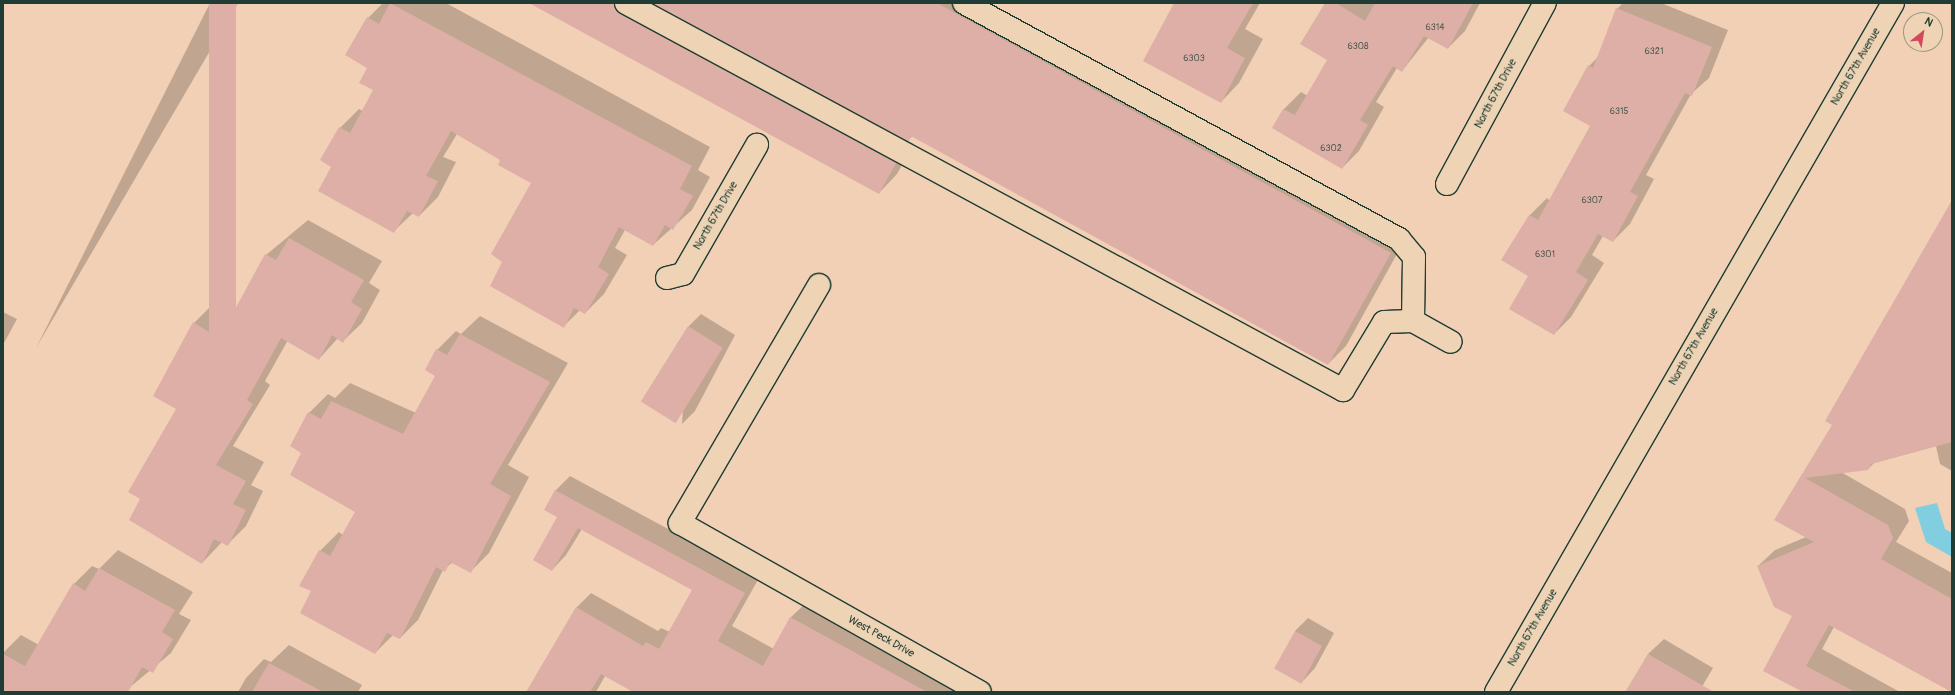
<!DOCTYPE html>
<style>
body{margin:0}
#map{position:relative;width:1955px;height:695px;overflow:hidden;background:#f1d0b6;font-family:Pangolin,sans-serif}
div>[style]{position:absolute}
.water>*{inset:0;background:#80cedf}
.shadow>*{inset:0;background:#0003}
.building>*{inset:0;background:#deafa7;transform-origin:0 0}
.roads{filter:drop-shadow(1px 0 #1f3d34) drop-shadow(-1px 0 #1f3d34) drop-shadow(0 1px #1f3d34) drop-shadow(0 -1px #1f3d34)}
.minor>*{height:22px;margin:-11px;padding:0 11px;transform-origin:11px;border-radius:11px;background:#eed3b5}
.major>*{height:22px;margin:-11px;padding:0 11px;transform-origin:11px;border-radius:11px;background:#eed3b5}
span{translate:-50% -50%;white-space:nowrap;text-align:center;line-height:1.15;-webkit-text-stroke:3px #eed3b5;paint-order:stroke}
.number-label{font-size:9px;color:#4f5a51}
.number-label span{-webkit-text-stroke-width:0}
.street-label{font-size:11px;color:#1f3d34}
.frame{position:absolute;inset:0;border:4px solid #1f3d34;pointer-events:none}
.north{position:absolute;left:1903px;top:12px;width:40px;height:40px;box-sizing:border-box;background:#eed3b5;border:1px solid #9b9781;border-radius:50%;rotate:30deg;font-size:11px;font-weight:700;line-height:16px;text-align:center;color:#1f3d34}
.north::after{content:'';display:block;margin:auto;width:14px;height:18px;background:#d1495b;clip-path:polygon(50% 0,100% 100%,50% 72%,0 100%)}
</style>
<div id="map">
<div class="water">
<div style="clip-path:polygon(1937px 503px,1945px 529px,1952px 533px,1952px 557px,1926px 542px,1915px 508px)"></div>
</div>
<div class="shadow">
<div style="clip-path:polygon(210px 3px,238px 3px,36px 348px)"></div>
<div style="clip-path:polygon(383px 3px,446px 3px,710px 147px,698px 170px,710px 177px,692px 210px,653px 245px,625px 230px,615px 248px,627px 255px,604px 294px,585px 313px,580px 310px,564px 326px,504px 262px,532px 183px,502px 159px,457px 134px,443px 157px,456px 162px,438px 197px,419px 216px,413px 213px,394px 231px,333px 167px,340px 128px,359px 109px,363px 111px,374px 90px,369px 68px,368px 18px)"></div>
<div style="clip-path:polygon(531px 3px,987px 3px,1408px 234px,1346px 346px,1328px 364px,913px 135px,908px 141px,914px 144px,897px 174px,879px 193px)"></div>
<div style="clip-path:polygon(1176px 3px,1260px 3px,1245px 29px,1263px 39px,1239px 83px,1221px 102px)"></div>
<div style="clip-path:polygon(1326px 3px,1480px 3px,1465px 31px,1448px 48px,1429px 37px,1402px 71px,1397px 68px,1376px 102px,1384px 107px,1359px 151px,1342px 168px,1273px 128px,1284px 109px,1301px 92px,1308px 96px,1329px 60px)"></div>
<div style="clip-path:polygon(1623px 3px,1661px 3px,1728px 30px,1709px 78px,1691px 94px,1646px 175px,1654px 179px,1630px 224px,1613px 241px,1603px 236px,1592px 255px,1604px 263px,1571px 317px,1554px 334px,1530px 276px,1503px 259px,1530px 215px,1547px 198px,1550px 201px,1591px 126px,1589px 66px,1598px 57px,1617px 9px)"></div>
<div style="clip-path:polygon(1952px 204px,1952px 471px,1940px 464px,1936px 446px,1874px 463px,1868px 469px,1841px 472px,1905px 509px,1909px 521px,1896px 542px,1952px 573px,1952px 692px,1834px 627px,1822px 649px,1900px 692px,1804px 692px,1794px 616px,1758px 566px,1775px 550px,1806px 537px,1776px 520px,1834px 424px)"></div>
<div style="clip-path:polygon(308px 220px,382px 261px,369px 283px,380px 290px,362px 323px,343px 341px,338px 338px,319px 359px,288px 340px,265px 381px,270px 385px,233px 446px,264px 462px,251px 485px,263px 491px,246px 526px,227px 545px,222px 542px,202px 563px,141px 498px,178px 408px,194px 323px,213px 304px,229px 315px,238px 307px,266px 255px)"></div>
<div style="clip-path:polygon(3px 312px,17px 319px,3px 345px)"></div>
<div style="clip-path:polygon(701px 314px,735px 335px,695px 411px,682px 424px,688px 327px)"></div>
<div style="clip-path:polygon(480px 316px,568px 363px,508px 465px,529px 477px,489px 553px,470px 572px,453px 562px,443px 570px,418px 620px,400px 638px,393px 635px,375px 653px,312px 591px,320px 551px,339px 532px,343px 535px,356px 511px,303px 452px,309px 413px,328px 394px,335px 398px,350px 383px,416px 413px,436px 376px,437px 350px,456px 331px,461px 334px)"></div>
<div style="clip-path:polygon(570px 476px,759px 578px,732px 626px,774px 649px,791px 617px,806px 603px,970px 692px,635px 692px,605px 676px,596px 692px,527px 692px,576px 608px,591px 593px,658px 631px,661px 628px,670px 632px,693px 590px,582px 529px,566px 555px,552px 570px,559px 517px,555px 491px)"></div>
<div style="clip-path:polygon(118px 550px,193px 592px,179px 614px,191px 620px,171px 653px,129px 688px,3px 692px,3px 653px,21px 635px,39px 645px,74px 584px,92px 566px,99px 569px)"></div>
<div style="clip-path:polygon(1308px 618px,1334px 633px,1315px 668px,1302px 682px,1295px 631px)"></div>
<div style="clip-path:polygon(1664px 639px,1713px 668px,1700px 690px,1704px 692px,1627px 692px,1648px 654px)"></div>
<div style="clip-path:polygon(289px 645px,362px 685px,358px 692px,238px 692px,246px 678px,264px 659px,271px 662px)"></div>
</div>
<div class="building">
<div style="left:209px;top:3px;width:27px;height:386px"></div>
<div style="clip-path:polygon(390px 3px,692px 166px,680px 189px,693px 196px,673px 230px,665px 225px,653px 246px,619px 227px,598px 267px,609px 274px,585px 314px,574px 308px,564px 328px,490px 286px,502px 262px,491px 254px,531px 183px,498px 165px,500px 160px,451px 131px,426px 176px,438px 181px,419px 217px,407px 211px,394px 233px,318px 191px,331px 167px,320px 160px,339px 127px,350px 133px,373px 90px,359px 83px,367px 68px,345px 55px,367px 17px,379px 24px)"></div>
<div style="clip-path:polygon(529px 3px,614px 3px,620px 14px,896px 163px,879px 194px)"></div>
<div style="clip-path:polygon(652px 3px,937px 3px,1391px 253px,1328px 365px,911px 136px,908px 141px)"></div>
<div style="clip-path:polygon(1174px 3px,1253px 3px,1227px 48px,1245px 58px,1221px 103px,1143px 61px)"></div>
<div style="clip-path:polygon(1325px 3px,1336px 3px,1365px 21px,1375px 3px,1473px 3px,1448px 49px,1424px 36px,1402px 72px,1393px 66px,1360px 120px,1368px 125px,1342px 169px,1272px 128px,1283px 109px,1295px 115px,1327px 60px,1300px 44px)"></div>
<div style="clip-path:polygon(1616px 8px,1712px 47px,1692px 96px,1685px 93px,1630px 192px,1638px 196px,1613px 242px,1598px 234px,1576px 272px,1588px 280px,1554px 335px,1509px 309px,1528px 276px,1501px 260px,1529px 215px,1538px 220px,1590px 126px,1563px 111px,1588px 65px,1593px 68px)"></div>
<div style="clip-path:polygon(1952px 200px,1952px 442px,1871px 464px,1868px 470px,1805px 478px,1888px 525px,1893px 538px,1881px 559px,1952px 599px,1952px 692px,1829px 625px,1806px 666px,1855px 692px,1803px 692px,1763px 671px,1792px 616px,1774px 607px,1757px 566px,1814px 542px,1774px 520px,1832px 425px,1825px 421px)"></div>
<div style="clip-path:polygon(289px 238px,364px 280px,351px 302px,362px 309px,343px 343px,332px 335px,319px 360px,281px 338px,247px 400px,253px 404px,216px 465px,246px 481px,233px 504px,246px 510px,228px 546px,214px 539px,202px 564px,129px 520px,140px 499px,128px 492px,176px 409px,153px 396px,193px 322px,214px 335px,222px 321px,227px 324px,265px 254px,276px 260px)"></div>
<div style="left:688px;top:326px;width:41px;height:89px;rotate:32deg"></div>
<div style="clip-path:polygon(460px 334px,550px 382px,490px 484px,511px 496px,471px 573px,450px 562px,445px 572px,436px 567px,400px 639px,387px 633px,375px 654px,300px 613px,311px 591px,299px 586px,319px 550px,330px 556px,355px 512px,290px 475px,301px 453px,290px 446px,308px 412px,321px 419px,331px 401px,403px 434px,435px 376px,425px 370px,436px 349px,447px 355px)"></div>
<div style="clip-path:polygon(555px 490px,745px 593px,718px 641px,763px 666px,790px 617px,927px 692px,633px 692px,601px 674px,590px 692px,526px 692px,576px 607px,643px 646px,646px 642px,659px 649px,692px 590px,578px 528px,552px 571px,533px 560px,557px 517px,544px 510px)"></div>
<div style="clip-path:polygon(99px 568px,175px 610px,162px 632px,173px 639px,153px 673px,142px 667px,128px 692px,3px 692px,3px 654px,25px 666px,73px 583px,85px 591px)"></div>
<div style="left:1295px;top:631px;width:31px;height:43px;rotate:29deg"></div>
<div style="clip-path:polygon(1648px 654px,1714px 692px,1625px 692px)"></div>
<div style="clip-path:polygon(269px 663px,323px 692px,252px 692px)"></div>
</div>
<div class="roads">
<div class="minor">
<div style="left:626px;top:3px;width:815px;rotate:28.36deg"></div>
<div style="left:1343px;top:390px;width:79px;rotate:-58.9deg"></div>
<div style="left:1384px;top:322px;width:29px;rotate:-2deg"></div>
<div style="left:1413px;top:321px;width:64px;rotate:-89.1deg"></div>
<div style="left:1414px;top:257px;width:23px;rotate:-130deg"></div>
<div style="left:1399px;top:239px;width:495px;rotate:-151.5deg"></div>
<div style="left:1447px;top:184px;width:206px;rotate:-61.6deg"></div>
<div style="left:667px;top:278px;width:16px;rotate:-14deg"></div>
<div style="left:683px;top:274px;width:149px;rotate:-60.2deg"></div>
<div style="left:819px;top:285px;width:276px;rotate:120.3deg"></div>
<div style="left:680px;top:523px;width:344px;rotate:29.4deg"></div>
<div style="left:1413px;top:321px;width:43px;rotate:28.9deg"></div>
</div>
<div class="major">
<div style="left:1496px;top:692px;width:795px;rotate:-60.05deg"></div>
</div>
</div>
<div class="number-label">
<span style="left:1435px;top:28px">6314</span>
<span style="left:1358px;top:47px">6308</span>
<span style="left:1654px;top:52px">6321</span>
<span style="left:1194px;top:59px">6303</span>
<span style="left:1619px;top:112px">6315</span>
<span style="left:1331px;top:149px">6302</span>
<span style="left:1592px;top:201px">6307</span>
<span style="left:1545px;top:255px">6301</span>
</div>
<div class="street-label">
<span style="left:1856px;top:67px;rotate:-60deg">North 67th Avenue</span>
<span style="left:1496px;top:94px;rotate:-62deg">North 67th Drive</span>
<span style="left:716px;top:216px;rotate:-60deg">North 67th Drive</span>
<span style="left:1694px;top:347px;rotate:-60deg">North 67th Avenue</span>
<span style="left:1533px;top:628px;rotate:-60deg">North 67th Avenue</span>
<span style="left:881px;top:637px;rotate:29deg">West Peck Drive</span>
</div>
<div class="frame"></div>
<div class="north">N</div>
</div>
